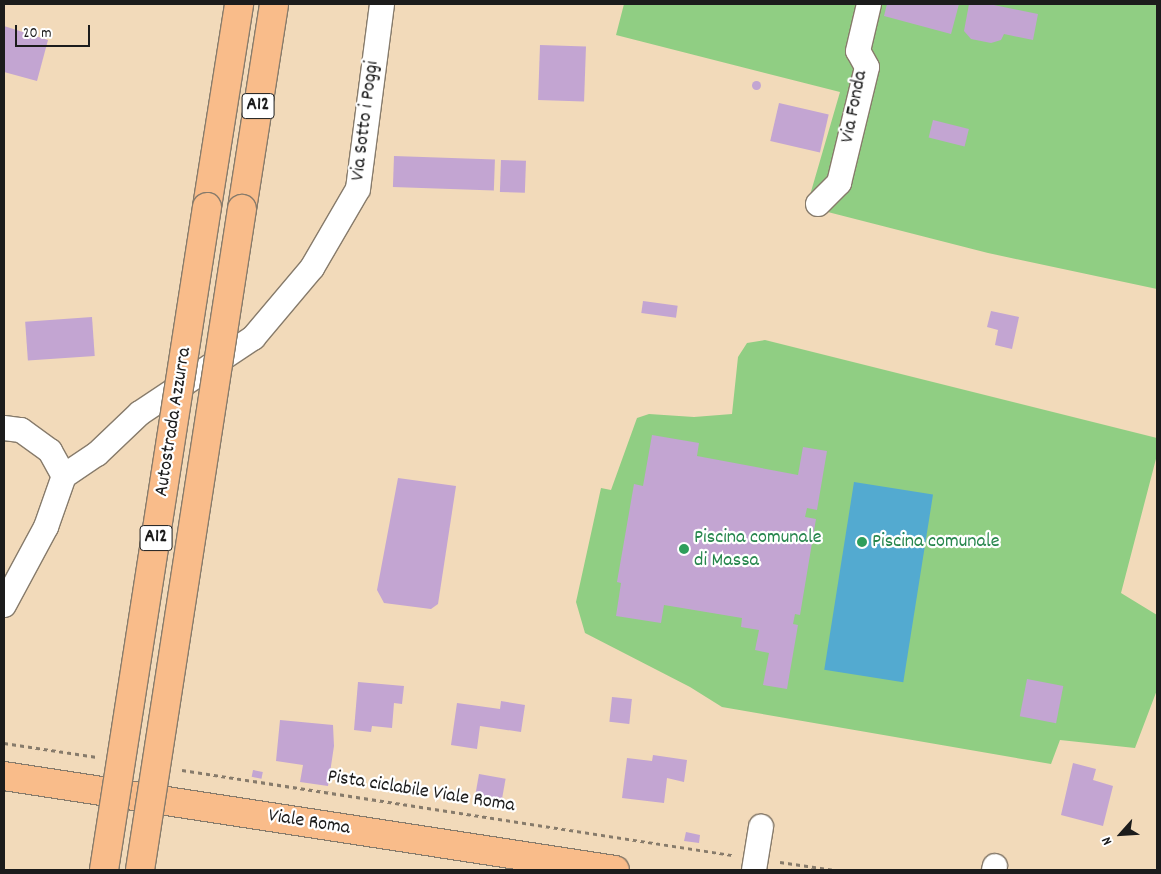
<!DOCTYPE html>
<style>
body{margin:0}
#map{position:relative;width:1161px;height:874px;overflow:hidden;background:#f2daba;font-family:Dekko,sans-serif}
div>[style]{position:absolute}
.green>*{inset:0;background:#90ce83}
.water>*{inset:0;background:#53aad0;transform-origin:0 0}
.building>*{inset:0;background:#c3a5d2;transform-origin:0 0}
.round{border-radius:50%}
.path>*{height:3px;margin-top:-1.5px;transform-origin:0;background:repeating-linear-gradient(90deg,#877b6b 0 4px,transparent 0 8px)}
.roads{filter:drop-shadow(1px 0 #877b6b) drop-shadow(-1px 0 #877b6b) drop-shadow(0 1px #877b6b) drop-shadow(0 -1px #877b6b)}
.minor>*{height:24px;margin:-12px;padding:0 12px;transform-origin:12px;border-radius:12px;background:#fff}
.major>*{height:28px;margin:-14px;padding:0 14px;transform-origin:14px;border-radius:14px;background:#f9bc8a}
.highway>*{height:28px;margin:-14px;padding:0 14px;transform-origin:14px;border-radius:14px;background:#f9bc8a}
.bridges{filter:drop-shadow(1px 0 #877b6b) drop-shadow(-1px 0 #877b6b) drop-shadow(0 1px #877b6b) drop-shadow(0 -1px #877b6b)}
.highway-bridge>*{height:28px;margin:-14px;padding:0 14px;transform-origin:14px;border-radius:14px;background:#f9bc8a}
.dots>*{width:14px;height:14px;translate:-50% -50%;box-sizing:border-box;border:2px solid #fff;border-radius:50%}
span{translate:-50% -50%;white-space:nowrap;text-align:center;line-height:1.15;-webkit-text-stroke:4.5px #fff;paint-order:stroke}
.shield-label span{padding:1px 4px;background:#fff;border:1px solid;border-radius:4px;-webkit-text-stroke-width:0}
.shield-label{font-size:19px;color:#1c1c1c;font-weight:700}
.street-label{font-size:20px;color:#1c1c1c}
.leisure-label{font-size:20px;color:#27864d}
.left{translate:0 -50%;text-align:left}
.frame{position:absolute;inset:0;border:5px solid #1c1c1c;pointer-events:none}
.north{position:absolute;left:1096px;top:809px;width:50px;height:50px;-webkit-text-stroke:4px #fff;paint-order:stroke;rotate:244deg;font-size:14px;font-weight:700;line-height:20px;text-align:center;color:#1c1c1c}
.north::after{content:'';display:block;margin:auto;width:18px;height:22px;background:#1c1c1c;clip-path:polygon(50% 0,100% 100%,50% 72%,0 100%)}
.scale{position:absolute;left:15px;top:25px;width:75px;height:22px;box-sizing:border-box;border:2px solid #1c1c1c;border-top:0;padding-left:6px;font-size:15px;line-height:18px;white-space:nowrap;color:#1c1c1c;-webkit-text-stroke:4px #fff;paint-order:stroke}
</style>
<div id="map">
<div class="green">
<div style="clip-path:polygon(624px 4px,1157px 4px,1157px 289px,988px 253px,820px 210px,808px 202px,840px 92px,616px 35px)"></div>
<div style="clip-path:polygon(765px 340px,1157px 438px,1157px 455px,1121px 593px,1157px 615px,1157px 690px,1135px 748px,1060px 740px,1051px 764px,722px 707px,690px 687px,585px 633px,576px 602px,601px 488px,611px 490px,637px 418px,649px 414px,694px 417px,732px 414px,738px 357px,747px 343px)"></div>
</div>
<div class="water">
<div style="left:854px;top:482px;width:80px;height:190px;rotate:9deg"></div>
</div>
<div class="building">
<div style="clip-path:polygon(887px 4px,959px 4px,951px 34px,884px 16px)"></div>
<div style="clip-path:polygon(969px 4px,989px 4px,1038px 14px,1033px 40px,1004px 34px,1001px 40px,991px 43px,971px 39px,964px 31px)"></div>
<div style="clip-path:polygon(4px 26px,48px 40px,37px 81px,4px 72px)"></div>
<div style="left:540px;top:45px;width:46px;height:55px;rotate:2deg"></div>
<div class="round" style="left:751.5px;top:80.5px;width:9px;height:9px"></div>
<div style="left:779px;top:103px;width:51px;height:39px;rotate:13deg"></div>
<div style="left:933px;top:120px;width:37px;height:18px;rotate:14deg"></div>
<div style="left:394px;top:156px;width:101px;height:31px;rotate:2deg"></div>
<div style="left:501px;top:160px;width:25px;height:32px;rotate:2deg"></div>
<div style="left:643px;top:301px;width:35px;height:12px;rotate:8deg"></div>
<div style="clip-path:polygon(991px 311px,1019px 317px,1012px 349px,995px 345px,998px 330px,987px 327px)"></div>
<div style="left:92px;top:317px;width:39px;height:67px;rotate:86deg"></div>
<div style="clip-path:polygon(652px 435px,699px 443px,697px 456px,798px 475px,803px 447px,827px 451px,817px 510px,807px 508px,805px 517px,816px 519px,800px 615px,795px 614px,793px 624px,798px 625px,787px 689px,763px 685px,769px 653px,755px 650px,759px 630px,741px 627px,742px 618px,664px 605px,661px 623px,616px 616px,621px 583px,617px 582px,634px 484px,643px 486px)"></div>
<div style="clip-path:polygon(398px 478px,456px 486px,438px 604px,431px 609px,384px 603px,377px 590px)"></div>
<div style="left:1027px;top:679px;width:37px;height:38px;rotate:11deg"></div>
<div style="clip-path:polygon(358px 682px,404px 686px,402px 704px,394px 703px,392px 728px,372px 726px,371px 732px,354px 730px)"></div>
<div style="left:612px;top:697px;width:20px;height:25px;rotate:6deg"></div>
<div style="clip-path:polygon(501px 701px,525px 705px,521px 732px,480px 726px,477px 749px,451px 745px,457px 703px,500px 709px)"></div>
<div style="clip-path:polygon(280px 720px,333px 725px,334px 746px,328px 786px,300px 782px,303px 765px,276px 761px)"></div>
<div style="clip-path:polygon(653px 755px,687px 760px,684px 782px,667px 778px,664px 803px,622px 798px,627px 758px,652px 761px)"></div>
<div style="clip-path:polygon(1073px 763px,1096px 769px,1093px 780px,1113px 786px,1103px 826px,1061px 815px)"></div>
<div style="left:253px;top:770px;width:10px;height:7px;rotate:11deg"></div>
<div style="left:479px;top:774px;width:27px;height:24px;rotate:10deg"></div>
<div style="clip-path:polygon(686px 832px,700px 835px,699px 843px,684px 841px)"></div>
</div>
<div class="path">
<div style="left:4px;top:743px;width:94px;rotate:8.6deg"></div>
<div style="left:182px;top:770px;width:557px;rotate:8.79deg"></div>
<div style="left:780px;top:862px;width:55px;rotate:8.4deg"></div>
</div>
<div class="roads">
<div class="minor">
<div style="left:818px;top:204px;width:30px;rotate:-45deg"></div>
<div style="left:839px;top:183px;width:119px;rotate:-76.4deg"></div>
<div style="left:867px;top:67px;width:18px;rotate:-119deg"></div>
<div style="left:858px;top:51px;width:48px;rotate:-76.8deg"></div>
<div style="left:4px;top:428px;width:17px;rotate:7deg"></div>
<div style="left:21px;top:430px;width:36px;rotate:36deg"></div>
<div style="left:50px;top:451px;width:29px;rotate:61deg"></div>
<div style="left:4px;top:605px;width:89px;rotate:-61.7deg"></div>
<div style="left:46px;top:527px;width:54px;rotate:-70.6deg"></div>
<div style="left:64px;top:476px;width:40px;rotate:-34deg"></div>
<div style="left:97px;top:454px;width:59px;rotate:-43.6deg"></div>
<div style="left:140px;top:413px;width:136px;rotate:-33.6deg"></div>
<div style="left:253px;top:338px;width:92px;rotate:-49.9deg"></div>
<div style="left:312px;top:268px;width:91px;rotate:-59.8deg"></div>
<div style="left:358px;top:189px;width:187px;rotate:-82.6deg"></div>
<div style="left:754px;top:870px;width:44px;rotate:-80.8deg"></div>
<div style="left:994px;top:870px;width:4px;rotate:-76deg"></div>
</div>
<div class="major">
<div style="left:4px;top:776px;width:618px;rotate:8.75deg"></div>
</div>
<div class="highway">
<div style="left:207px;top:207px;width:206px;rotate:-81deg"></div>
<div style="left:242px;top:209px;width:207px;rotate:-81.1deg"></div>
</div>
</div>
<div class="bridges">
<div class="highway-bridge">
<div style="left:104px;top:870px;width:671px;rotate:-81.17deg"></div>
<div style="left:140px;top:870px;width:669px;rotate:-81.23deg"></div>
</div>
</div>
<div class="dots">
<div style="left:862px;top:542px;background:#2e9e5b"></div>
<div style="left:684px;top:549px;background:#2e9e5b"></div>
</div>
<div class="shield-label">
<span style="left:258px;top:106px">A12</span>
<span style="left:156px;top:538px">A12</span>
</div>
<div class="street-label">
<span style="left:855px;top:107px;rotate:-79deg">Via Fonda</span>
<span style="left:366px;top:121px;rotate:-83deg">Via Sotto i Poggi</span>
<span style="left:174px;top:422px;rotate:-81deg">Autostrada Azzurra</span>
<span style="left:421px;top:792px;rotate:9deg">Pista ciclabile Viale Roma</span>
<span style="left:309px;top:823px;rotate:9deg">Viale Roma</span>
</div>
<div class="leisure-label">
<span class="left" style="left:694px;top:550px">Piscina comunale<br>di Massa</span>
<span class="left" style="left:872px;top:542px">Piscina comunale</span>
</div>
<div class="frame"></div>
<div class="north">N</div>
<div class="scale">20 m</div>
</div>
